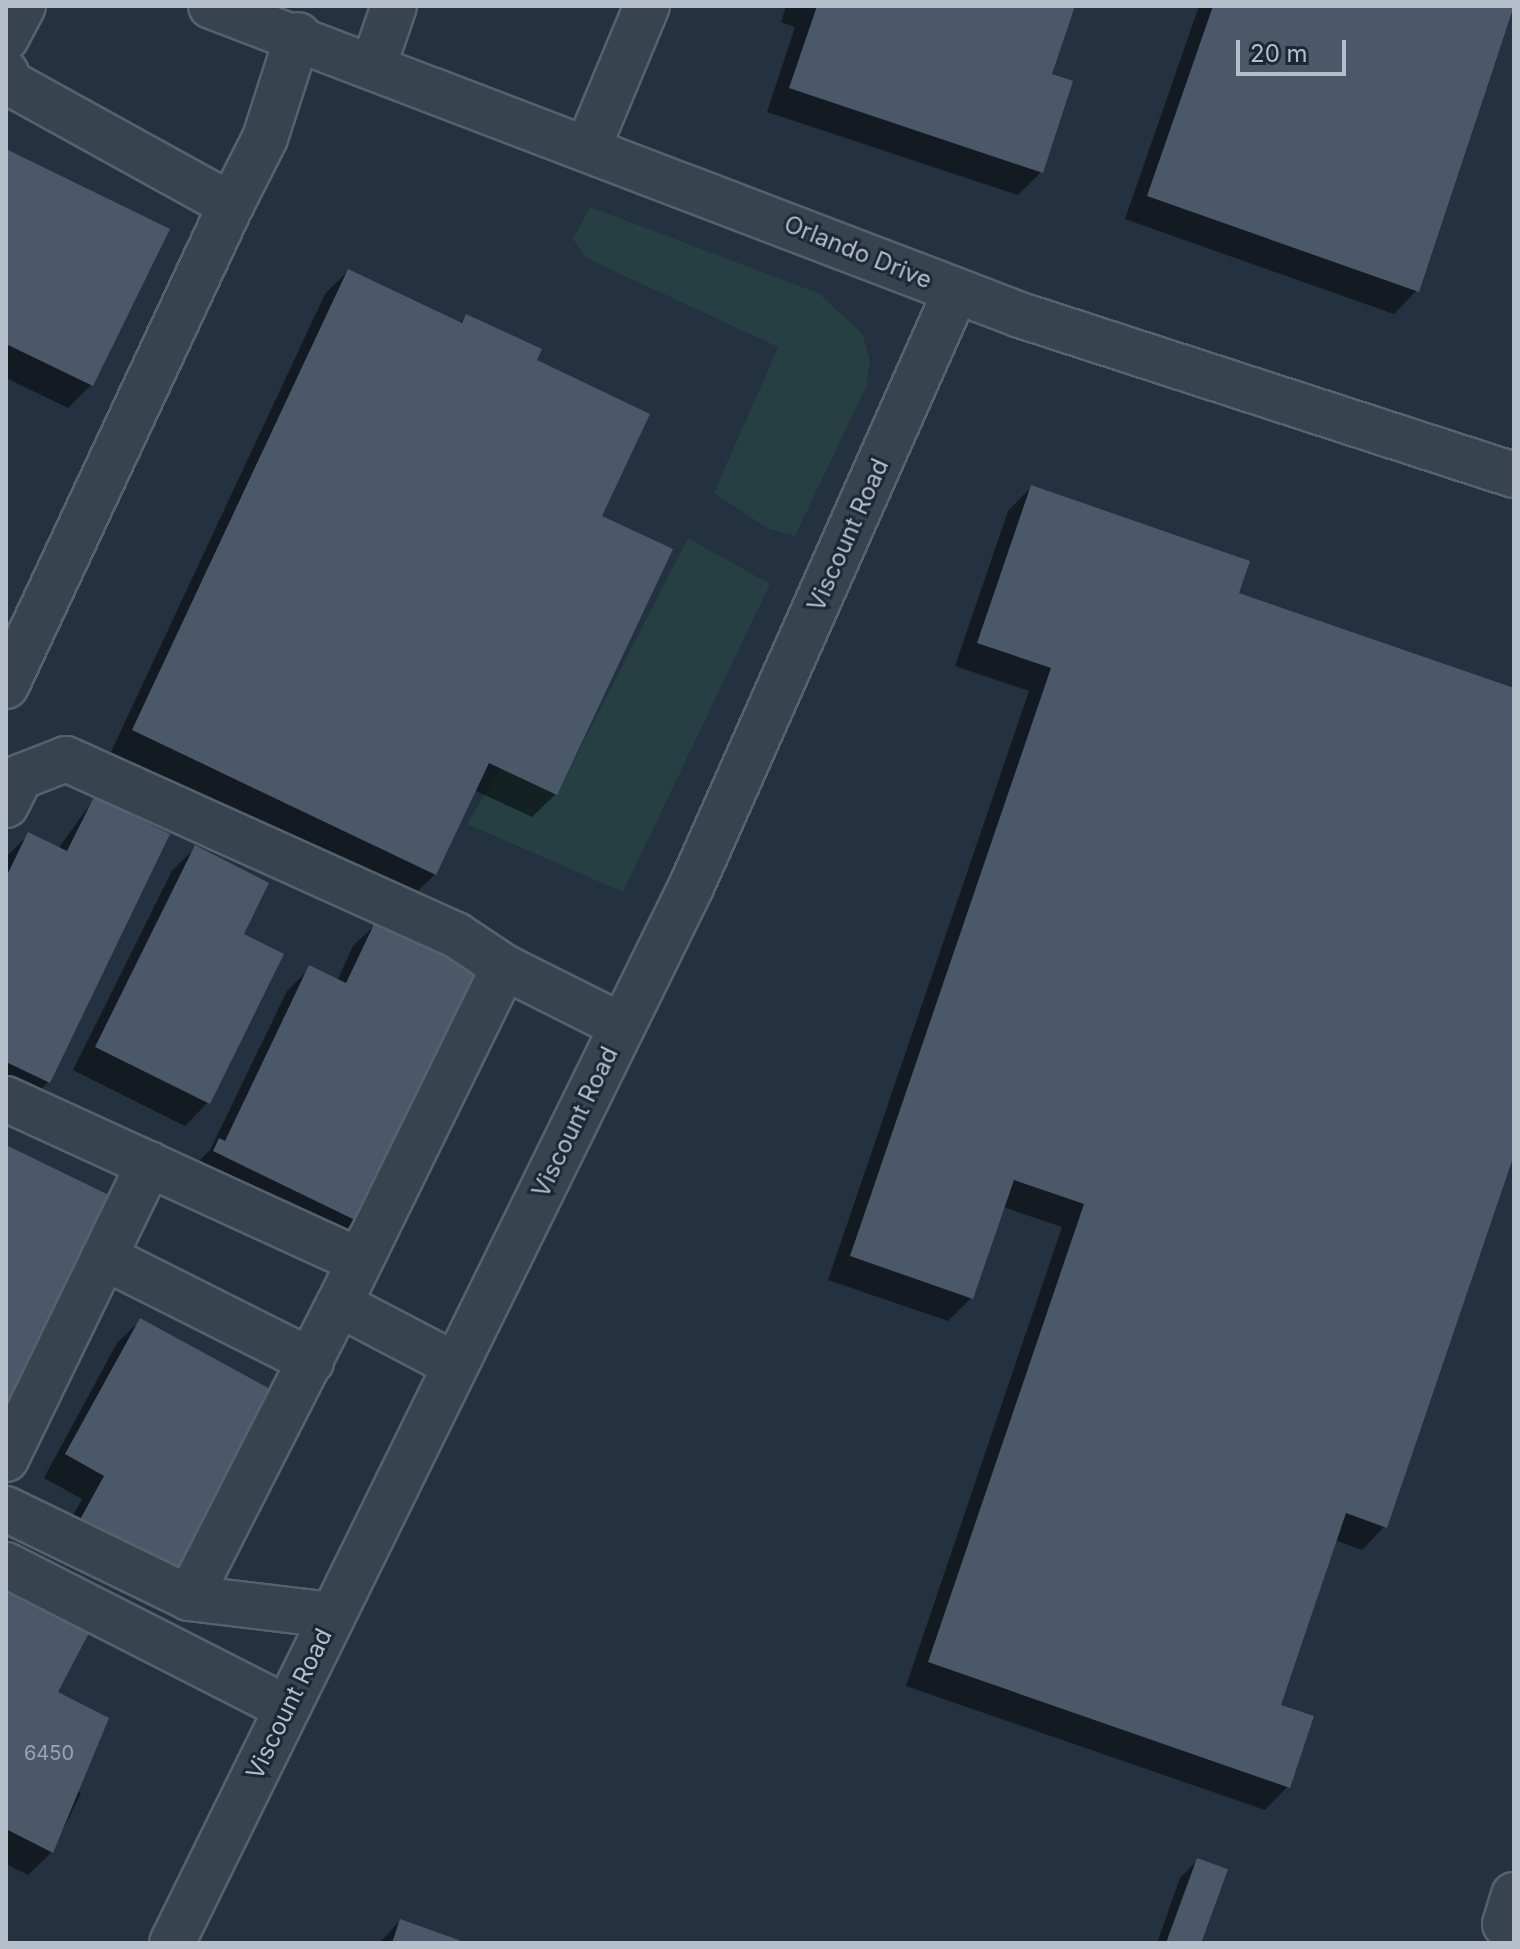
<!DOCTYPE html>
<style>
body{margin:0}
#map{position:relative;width:1520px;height:1949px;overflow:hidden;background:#243141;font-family:Inter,sans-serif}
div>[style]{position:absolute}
.green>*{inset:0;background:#263f42}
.shadow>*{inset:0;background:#0007}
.building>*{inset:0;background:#4a586a;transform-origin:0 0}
.roads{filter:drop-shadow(2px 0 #56616e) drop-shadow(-2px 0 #56616e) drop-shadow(0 2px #56616e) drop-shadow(0 -2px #56616e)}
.minor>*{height:44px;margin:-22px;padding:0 22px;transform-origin:22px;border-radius:22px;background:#384350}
span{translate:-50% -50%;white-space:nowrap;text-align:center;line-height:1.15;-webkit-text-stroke:6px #1d2836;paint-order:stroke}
.number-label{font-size:20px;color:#9aa4b3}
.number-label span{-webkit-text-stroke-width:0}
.street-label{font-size:24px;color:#b5becb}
.frame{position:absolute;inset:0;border:8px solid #b5becb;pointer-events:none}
.scale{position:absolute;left:1236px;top:40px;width:110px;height:36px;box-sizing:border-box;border:4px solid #b5becb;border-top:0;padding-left:10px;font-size:24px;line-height:28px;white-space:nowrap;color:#b5becb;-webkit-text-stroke:6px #1d2836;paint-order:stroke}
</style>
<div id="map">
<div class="green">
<div style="clip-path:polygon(590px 207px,818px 293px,862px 333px,870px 361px,866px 387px,795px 536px,769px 529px,714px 493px,778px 347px,586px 258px,573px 239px)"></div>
<div style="clip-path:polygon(688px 538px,770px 584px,623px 892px,467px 824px,512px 750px,566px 776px)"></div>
</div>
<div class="shadow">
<div style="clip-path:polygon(786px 6px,1073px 6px,1050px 75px,1041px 172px,1018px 195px,767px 112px,795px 27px,781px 22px)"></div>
<div style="clip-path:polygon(1199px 6px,1514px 6px,1417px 290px,1394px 314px,1125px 219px)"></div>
<div style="clip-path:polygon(6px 151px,167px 230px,91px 385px,68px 408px,6px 378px)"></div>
<div style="clip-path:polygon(348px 271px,459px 324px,466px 316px,534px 361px,599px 517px,556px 794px,532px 817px,474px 790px,435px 874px,412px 897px,110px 754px,325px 294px)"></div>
<div style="clip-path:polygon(1031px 487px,1237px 594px,1514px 690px,1514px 1149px,1385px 1526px,1362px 1550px,1335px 1540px,1278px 1706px,1288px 1786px,1265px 1810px,906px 1686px,1062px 1227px,1003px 1207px,971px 1298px,948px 1321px,828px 1280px,1029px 691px,955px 666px,1008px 511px)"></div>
<div style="clip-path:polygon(94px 799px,48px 1082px,25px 1105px,6px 1096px,6px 857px,28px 835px,58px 849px)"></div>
<div style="clip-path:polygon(195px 848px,241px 935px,208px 1102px,185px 1126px,73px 1070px,172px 871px)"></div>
<div style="clip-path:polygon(377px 923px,479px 965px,355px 1220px,332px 1243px,196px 1164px,210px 1150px,287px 991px,310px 968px,337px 981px,353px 946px)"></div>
<div style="clip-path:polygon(141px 1320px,278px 1396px,55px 1548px,82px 1499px,44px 1478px,117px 1343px)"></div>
<div style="clip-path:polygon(6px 1591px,72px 1788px,81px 1793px,52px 1852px,28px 1875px,6px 1864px)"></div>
<div style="clip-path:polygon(1198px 1860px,1200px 1943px,1157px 1943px,1180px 1878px)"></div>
<div style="clip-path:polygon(400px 1921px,463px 1943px,379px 1943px)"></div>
</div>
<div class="building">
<div style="clip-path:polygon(817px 6px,1075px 6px,1052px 74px,1073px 81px,1043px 173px,789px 88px)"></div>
<div style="clip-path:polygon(1213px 6px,1514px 6px,1419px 292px,1147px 196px)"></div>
<div style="clip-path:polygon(6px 149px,170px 229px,93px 386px,6px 344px)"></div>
<div style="clip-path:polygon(348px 269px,462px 323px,466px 314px,542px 349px,537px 360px,650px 414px,602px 516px,673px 549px,557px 795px,489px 763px,436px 875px,132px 730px)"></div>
<div style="clip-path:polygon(1031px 485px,1250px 561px,1239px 593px,1514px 688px,1514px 1155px,1387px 1528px,1346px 1513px,1281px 1705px,1314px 1716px,1290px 1788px,928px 1662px,1084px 1204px,1014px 1180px,973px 1299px,850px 1256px,1051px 668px,977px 643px)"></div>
<div style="clip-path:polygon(94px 797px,170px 834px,50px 1083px,6px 1062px,6px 877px,28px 832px,67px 851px)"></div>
<div style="clip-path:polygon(195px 845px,269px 883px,244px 934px,284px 954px,210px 1104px,95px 1047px)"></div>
<div style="clip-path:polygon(376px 920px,481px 964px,357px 1221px,213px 1151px,219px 1138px,225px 1141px,309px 965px,346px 983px)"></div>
<div style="clip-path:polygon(6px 1145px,113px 1197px,6px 1417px)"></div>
<div style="clip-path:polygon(140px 1318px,281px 1395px,179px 1581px,77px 1525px,104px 1476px,65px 1454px)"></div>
<div style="clip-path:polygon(6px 1589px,90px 1631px,58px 1692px,109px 1718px,53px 1853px,6px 1829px)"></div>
<div style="left:1197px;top:1858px;width:33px;height:90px;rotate:20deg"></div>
<div style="clip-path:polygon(400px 1919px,467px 1943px,392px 1943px)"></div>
</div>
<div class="roads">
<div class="minor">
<div style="left:211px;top:6px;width:866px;rotate:20.9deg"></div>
<div style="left:1020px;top:315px;width:519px;rotate:17.95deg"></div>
<div style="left:6px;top:38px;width:36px;rotate:-62deg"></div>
<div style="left:374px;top:64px;width:61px;rotate:-71deg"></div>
<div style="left:6px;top:73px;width:9px;rotate:77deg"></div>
<div style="left:8px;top:82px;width:255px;rotate:28.9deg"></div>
<div style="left:231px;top:205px;width:75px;rotate:-63.1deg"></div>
<div style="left:265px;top:138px;width:108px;rotate:-72.2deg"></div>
<div style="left:589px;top:145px;width:151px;rotate:-67.4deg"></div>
<div style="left:6px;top:686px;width:531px;rotate:-64.93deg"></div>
<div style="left:6px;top:805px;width:31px;rotate:-63deg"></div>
<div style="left:20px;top:777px;width:49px;rotate:-21.4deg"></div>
<div style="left:66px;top:759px;width:428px;rotate:24.3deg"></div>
<div style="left:456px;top:935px;width:58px;rotate:33.7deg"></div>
<div style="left:6px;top:1099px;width:389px;rotate:24.6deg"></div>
<div style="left:104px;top:1257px;width:232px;rotate:26.7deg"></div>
<div style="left:455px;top:1365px;width:131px;rotate:-152.3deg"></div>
<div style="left:339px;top:1304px;width:375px;rotate:-63.9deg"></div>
<div style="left:504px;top:967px;width:132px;rotate:26.6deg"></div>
<div style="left:6px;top:1459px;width:328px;rotate:-64.1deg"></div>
<div style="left:6px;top:1509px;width:203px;rotate:25.9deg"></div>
<div style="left:189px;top:1598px;width:144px;rotate:6.8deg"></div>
<div style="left:6px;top:1565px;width:315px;rotate:27deg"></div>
<div style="left:189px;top:1598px;width:330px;rotate:-63deg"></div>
<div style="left:1514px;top:1895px;width:30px;rotate:107deg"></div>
<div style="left:1505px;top:1924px;width:16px;rotate:55deg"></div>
<div style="left:172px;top:1943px;width:1177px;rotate:-63.83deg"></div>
<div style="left:691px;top:887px;width:652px;rotate:-66.03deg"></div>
</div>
</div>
<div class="number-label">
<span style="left:49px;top:1753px">6450</span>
</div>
<div class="street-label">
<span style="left:858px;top:252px;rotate:22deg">Orlando Drive</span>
<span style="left:848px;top:535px;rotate:-66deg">Viscount Road</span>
<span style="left:575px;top:1122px;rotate:-64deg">Viscount Road</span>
<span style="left:289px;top:1704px;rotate:-64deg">Viscount Road</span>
</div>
<div class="frame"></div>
<div class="scale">20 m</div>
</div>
